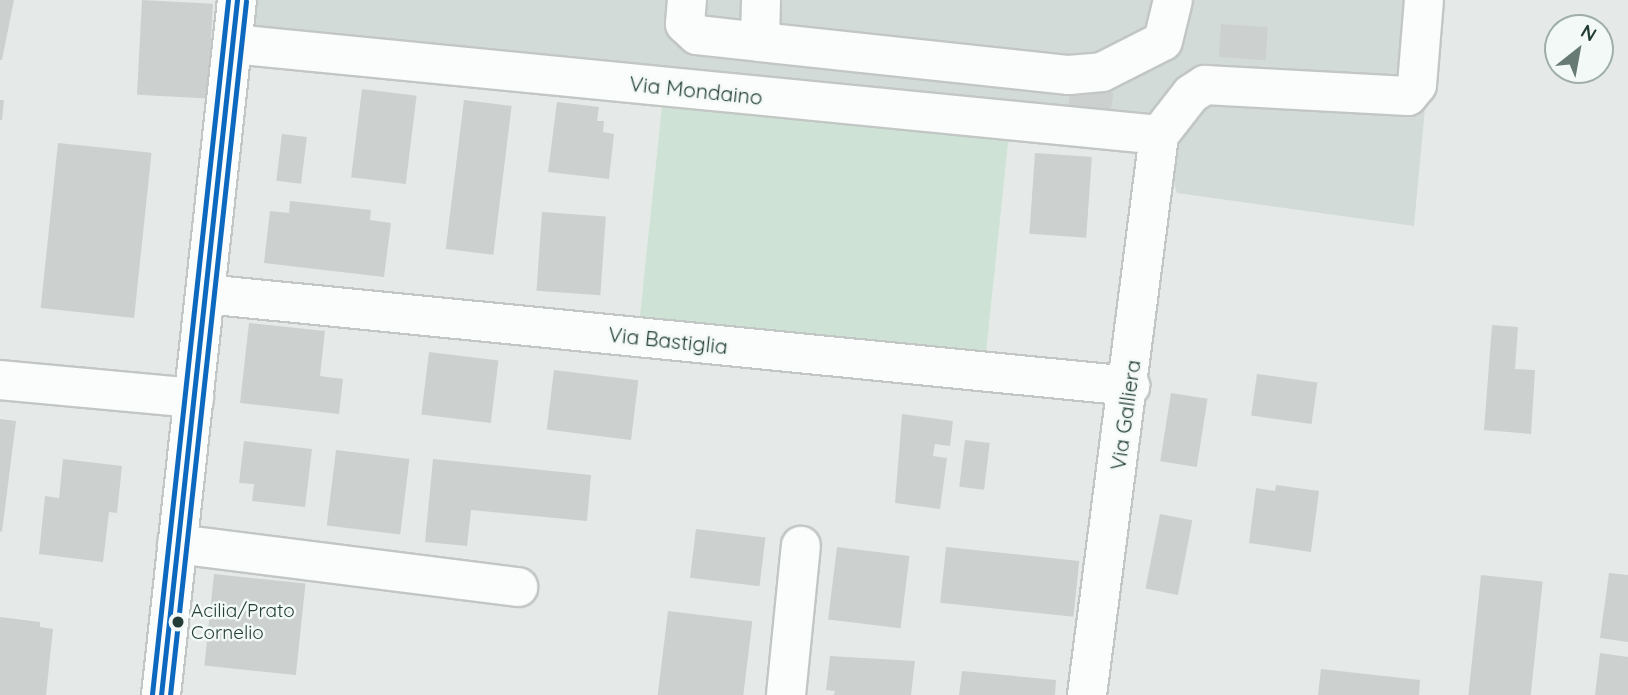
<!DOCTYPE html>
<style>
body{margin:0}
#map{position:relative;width:1628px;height:695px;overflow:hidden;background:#e5eae8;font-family:Quicksand,sans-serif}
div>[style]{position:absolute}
.built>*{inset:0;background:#d3dbd8}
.green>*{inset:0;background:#cee3d5;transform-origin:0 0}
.building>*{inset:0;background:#ccd1cf;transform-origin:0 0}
.roads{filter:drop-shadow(2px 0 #c2c7c5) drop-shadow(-2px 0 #c2c7c5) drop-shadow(0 2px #c2c7c5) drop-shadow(0 -2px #c2c7c5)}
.minor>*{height:38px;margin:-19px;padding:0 19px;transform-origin:19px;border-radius:19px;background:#fbfcfc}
.bus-1>*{height:5px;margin:-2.5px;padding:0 2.5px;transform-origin:2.5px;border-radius:2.5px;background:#0c69bf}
.bus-2>*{height:5px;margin:-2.5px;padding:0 2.5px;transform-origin:2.5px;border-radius:2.5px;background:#0c69bf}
.bus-3>*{height:5px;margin:-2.5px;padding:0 2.5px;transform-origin:2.5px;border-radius:2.5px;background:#0c69bf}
.dots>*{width:19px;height:19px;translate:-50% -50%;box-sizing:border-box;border:4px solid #f3f9f6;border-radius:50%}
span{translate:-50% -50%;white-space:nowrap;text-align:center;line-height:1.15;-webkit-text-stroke:5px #f3f9f6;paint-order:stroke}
.bus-label{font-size:19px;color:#233d36}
.left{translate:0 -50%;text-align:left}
.street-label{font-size:21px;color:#233d36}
.north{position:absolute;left:1544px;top:14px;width:70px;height:70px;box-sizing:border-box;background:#f3f9f6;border:2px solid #a0aea9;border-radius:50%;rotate:31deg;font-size:19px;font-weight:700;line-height:28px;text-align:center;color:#233d36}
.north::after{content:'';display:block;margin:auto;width:24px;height:32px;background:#677a74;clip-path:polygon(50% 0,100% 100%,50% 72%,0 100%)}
</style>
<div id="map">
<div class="built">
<div style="clip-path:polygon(238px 0,1435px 0,1414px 226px,1177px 193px,1159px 135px,233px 44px)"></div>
</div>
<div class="green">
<div style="left:664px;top:87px;width:348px;height:251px;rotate:6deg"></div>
</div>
<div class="building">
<div style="clip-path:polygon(0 0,14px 0,2px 60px,0 60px)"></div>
<div style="left:142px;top:0;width:71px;height:95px;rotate:3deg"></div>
<div style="left:1221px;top:24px;width:47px;height:33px;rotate:4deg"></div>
<div style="left:1071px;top:87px;width:43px;height:20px;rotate:8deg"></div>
<div style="left:362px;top:89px;width:55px;height:89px;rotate:7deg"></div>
<div style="clip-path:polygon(0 100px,4px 100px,2px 120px,0 120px)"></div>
<div style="left:464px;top:100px;width:48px;height:150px;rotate:7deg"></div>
<div style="clip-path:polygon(557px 102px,599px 107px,597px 121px,604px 121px,603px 132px,614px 134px,609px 179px,548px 172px)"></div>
<div style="left:282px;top:134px;width:25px;height:47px;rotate:7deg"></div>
<div style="left:58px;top:143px;width:94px;height:166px;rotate:6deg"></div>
<div style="left:1035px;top:153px;width:57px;height:81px;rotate:4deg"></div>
<div style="clip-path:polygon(290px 201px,371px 210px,370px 220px,391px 223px,384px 277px,264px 263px,270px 211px,289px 213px)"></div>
<div style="left:542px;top:212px;width:64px;height:79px;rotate:4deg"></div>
<div style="clip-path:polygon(249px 323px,325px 331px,320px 376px,343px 379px,339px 414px,240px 403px)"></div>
<div style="clip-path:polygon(1492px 325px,1518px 327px,1515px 369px,1535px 370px,1531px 434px,1484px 430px)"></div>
<div style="left:429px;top:352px;width:70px;height:63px;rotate:7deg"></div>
<div style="left:554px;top:370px;width:85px;height:60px;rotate:7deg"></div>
<div style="left:1257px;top:374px;width:61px;height:42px;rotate:8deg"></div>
<div style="left:1171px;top:393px;width:37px;height:69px;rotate:9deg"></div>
<div style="clip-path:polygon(902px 414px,953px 421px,950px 446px,935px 444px,933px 456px,947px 458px,940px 509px,895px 503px)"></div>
<div style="clip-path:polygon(0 419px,16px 421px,2px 532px,0 531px)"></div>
<div style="left:965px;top:440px;width:25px;height:47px;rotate:7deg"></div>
<div style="clip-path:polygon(244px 441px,312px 449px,305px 507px,252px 501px,254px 484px,239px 483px)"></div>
<div style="left:336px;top:450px;width:74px;height:76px;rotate:7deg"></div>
<div style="clip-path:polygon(63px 459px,122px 466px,117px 513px,109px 512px,103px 562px,39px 554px,45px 496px,59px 498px)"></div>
<div style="clip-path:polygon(433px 459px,591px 475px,587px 521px,471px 510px,467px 546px,425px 542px)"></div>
<div style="clip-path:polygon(1276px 485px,1319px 491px,1311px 552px,1249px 543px,1256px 488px,1275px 491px)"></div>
<div style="left:1160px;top:514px;width:33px;height:76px;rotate:11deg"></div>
<div style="left:696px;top:529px;width:70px;height:49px;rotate:7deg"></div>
<div style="left:837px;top:547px;width:73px;height:73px;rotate:7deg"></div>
<div style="left:946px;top:547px;width:134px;height:56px;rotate:6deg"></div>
<div style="clip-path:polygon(1609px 573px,1628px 575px,1628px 642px,1600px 638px)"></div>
<div style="left:214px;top:574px;width:92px;height:92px;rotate:6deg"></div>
<div style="left:1481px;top:575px;width:62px;height:121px;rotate:6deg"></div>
<div style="left:668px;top:611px;width:85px;height:85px;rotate:7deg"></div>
<div style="clip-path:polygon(0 617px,40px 622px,40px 627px,53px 629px,46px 695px,0 695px)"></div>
<div style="clip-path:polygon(1600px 653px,1628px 657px,1628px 695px,1595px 695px)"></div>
<div style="clip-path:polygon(830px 656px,915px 661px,911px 695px,834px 695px,835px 691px,826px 690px)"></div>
<div style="clip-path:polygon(1321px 669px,1420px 680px,1419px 695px,1318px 695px)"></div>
<div style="clip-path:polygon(962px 671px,1056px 680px,1055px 695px,959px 695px)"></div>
</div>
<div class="roads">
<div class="minor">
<div style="left:687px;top:0;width:24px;rotate:95deg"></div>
<div style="left:685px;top:24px;width:16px;rotate:43deg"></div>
<div style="left:697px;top:35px;width:63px;rotate:6.3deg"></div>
<div style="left:761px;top:0;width:42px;rotate:91.4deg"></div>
<div style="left:760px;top:42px;width:311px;rotate:6.1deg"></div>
<div style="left:1069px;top:75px;width:33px;rotate:-5deg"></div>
<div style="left:1102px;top:72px;width:68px;rotate:-26.9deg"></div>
<div style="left:1163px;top:41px;width:42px;rotate:-76.3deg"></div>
<div style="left:233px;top:44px;width:930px;rotate:5.61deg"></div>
<div style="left:1159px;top:135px;width:52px;rotate:-52deg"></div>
<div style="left:1191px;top:94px;width:17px;rotate:-33deg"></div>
<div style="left:1205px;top:85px;width:203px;rotate:3.1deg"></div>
<div style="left:1408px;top:96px;width:14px;rotate:-51deg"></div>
<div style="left:1417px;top:85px;width:85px;rotate:-85.3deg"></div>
<div style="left:205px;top:294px;width:930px;rotate:5.68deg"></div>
<div style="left:0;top:380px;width:195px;rotate:5.3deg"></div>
<div style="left:177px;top:544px;width:344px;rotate:7.2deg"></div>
<div style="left:161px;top:695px;width:699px;rotate:-83.76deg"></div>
<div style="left:786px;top:695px;width:150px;rotate:-84.3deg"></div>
<div style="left:1087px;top:695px;width:565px;rotate:-82.67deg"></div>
</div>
</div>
<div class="bus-1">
<div style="left:161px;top:695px;width:699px;rotate:-83.76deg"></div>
</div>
<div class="bus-2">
<div style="left:170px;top:695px;width:698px;rotate:-83.75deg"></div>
</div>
<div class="bus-3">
<div style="left:152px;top:694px;width:698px;rotate:-83.75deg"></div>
</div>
<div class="dots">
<div style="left:178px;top:622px;background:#233d36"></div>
</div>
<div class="bus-label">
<span class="left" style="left:191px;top:622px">Acilia/Prato<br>Cornelio</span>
</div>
<div class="street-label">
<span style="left:696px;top:90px;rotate:6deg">Via Mondaino</span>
<span style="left:668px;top:340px;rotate:6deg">Via Bastiglia</span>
<span style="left:1125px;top:415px;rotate:-82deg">Via Galliera</span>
</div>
<div class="north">N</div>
</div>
